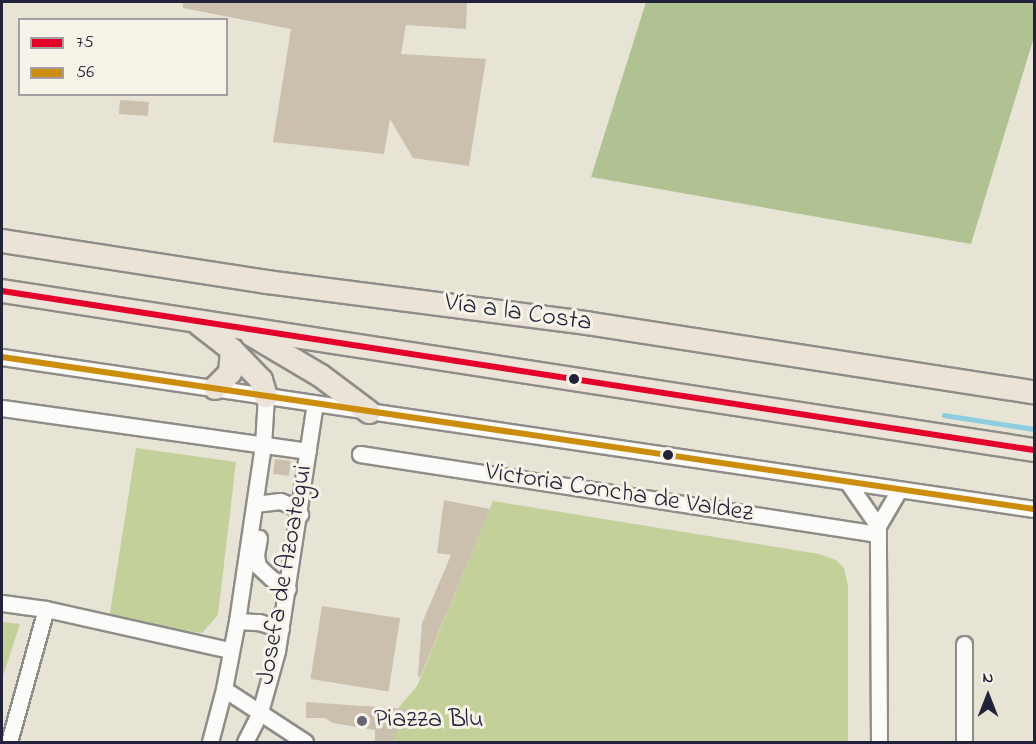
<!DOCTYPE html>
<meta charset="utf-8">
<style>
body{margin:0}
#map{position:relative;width:1036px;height:744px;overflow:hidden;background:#e7e3d5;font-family:"Indie Flower",sans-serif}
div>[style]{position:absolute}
.green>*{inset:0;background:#c4d099}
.forest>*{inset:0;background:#b1c292}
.stream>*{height:4.5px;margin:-2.25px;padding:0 2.25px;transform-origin:2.25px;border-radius:2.25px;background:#8ccedf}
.building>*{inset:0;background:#cac0ad;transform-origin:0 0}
.roads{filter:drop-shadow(2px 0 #8e8d89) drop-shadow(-2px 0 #8e8d89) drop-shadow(0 2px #8e8d89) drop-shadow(0 -2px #8e8d89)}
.minor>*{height:15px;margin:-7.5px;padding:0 7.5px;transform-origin:7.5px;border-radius:7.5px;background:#fbfbf9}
.highway>*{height:22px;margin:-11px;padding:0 11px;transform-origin:11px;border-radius:11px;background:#ebe3d8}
.bus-1>*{height:6px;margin:-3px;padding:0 3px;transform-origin:3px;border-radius:3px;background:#e4002b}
.bus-2>*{height:6px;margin:-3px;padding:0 3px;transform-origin:3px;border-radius:3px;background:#cc8c0c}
.dots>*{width:16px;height:16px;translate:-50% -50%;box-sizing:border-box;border:3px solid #f7f3e8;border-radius:50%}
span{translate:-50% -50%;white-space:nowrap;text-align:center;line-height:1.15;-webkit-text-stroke:6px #f7f3e8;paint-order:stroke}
.street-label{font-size:26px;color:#22223b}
.poi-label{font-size:26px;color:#22223b}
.left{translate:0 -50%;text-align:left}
.frame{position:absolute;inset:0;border:3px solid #22223b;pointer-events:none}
.legend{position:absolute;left:18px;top:18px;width:210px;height:78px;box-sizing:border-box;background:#f7f3e8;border:2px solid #a29fa3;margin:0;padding:8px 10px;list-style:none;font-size:18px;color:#22223b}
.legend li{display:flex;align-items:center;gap:12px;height:30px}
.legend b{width:30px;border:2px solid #a29fa3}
.north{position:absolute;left:958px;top:666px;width:60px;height:60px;-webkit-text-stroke:4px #f7f3e8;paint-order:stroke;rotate:0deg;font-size:16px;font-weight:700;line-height:24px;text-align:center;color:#22223b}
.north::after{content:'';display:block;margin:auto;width:21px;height:27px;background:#22223b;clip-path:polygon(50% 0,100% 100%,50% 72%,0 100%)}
</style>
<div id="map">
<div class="green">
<div style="clip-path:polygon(136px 448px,236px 462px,218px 615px,202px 633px,109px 619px)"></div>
<div style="clip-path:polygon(493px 501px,819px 554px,836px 560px,844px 568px,848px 586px,848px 742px,394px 742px,399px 707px,417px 686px)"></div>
<div style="clip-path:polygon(2px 622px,20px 624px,2px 679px)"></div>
</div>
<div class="forest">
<div style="clip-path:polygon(646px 2px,1034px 2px,1034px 37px,971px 244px,591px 177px)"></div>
</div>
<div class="stream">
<div style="left:944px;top:415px;width:91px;rotate:8.8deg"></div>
</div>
<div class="building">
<div style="clip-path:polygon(183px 2px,467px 2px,466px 29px,406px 25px,401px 54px,486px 59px,469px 166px,413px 158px,390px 119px,384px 154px,273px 142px,291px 29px,183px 8px)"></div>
<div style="left:120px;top:100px;width:29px;height:14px;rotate:4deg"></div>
<div style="left:275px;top:459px;width:16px;height:15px;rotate:7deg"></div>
<div style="clip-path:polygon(444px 500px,490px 509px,420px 677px,418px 676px,422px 623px,451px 555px,437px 553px)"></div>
<div style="left:322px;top:606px;width:79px;height:74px;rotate:9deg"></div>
<div style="clip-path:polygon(306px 702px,391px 708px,407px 709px,393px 742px,375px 742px,375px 730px,333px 723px,325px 718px,306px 718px)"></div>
</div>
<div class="roads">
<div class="minor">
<div style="left:2px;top:357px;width:1043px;rotate:8.38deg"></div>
<div style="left:2px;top:408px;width:309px;rotate:8deg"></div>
<div style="left:360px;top:454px;width:524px;rotate:8.78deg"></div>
<div style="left:848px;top:483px;width:52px;rotate:55.1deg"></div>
<div style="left:255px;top:504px;width:25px;rotate:-7deg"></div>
<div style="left:280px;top:501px;width:14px;rotate:21deg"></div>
<div style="left:293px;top:506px;width:11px;rotate:49deg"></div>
<div style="left:259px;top:538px;width:17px;rotate:100deg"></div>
<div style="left:256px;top:555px;width:11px;rotate:80deg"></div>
<div style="left:258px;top:566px;width:18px;rotate:43deg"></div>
<div style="left:271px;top:578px;width:20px;rotate:33deg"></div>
<div style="left:2px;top:603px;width:44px;rotate:7.8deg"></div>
<div style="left:46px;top:609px;width:189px;rotate:12.6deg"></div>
<div style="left:237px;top:621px;width:22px;rotate:3deg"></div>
<div style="left:259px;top:622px;width:23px;rotate:18deg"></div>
<div style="left:964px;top:644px;width:98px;rotate:90deg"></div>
<div style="left:224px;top:689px;width:97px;rotate:33.2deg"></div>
<div style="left:9px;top:742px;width:138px;rotate:-74.5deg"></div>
<div style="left:210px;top:742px;width:55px;rotate:-75.2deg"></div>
<div style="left:224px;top:689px;width:69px;rotate:-79.2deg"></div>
<div style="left:237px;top:621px;width:178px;rotate:-81.6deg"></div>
<div style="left:263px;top:445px;width:49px;rotate:-86.5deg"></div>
<div style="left:245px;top:742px;width:34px;rotate:-63deg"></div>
<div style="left:260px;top:712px;width:63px;rotate:-74.4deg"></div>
<div style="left:277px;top:651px;width:250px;rotate:-81.3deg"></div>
<div style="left:879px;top:742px;width:216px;rotate:-90.3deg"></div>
<div style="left:878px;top:526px;width:42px;rotate:-59.7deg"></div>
</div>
<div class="highway">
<div style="left:2px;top:241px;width:268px;rotate:8.8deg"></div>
<div style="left:267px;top:282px;width:322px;rotate:7.3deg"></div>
<div style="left:586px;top:323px;width:453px;rotate:8.8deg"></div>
<div style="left:2px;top:291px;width:1044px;rotate:8.76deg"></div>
<div style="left:199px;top:324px;width:42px;rotate:38.2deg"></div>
<div style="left:232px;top:350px;width:23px;rotate:95deg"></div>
<div style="left:230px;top:373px;width:21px;rotate:135deg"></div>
<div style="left:252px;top:335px;width:80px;rotate:30.7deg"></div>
<div style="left:321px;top:376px;width:60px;rotate:36.9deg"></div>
<div style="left:232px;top:350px;width:42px;rotate:46deg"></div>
<div style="left:261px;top:380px;width:17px;rotate:73deg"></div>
</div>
</div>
<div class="bus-1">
<div style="left:2px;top:291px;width:1044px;rotate:8.76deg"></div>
</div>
<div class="bus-2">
<div style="left:2px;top:357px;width:1043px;rotate:8.38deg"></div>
</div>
<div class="dots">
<div style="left:574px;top:379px;background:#22223b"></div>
<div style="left:668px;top:455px;background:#22223b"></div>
<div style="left:362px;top:721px;background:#676671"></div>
</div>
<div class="street-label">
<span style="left:518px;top:314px;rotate:8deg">Vía a la Costa</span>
<span style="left:619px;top:494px;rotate:9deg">Victoria Concha de Valdez</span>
<span style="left:286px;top:575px;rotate:-80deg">Josefa de Azoategui</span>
</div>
<div class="poi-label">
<span class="left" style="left:374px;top:721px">Piazza Blu</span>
</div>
<div class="frame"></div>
<ul class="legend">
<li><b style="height:8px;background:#e4002b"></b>75</li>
<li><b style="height:8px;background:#cc8c0c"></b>56</li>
</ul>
<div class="north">N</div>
</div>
